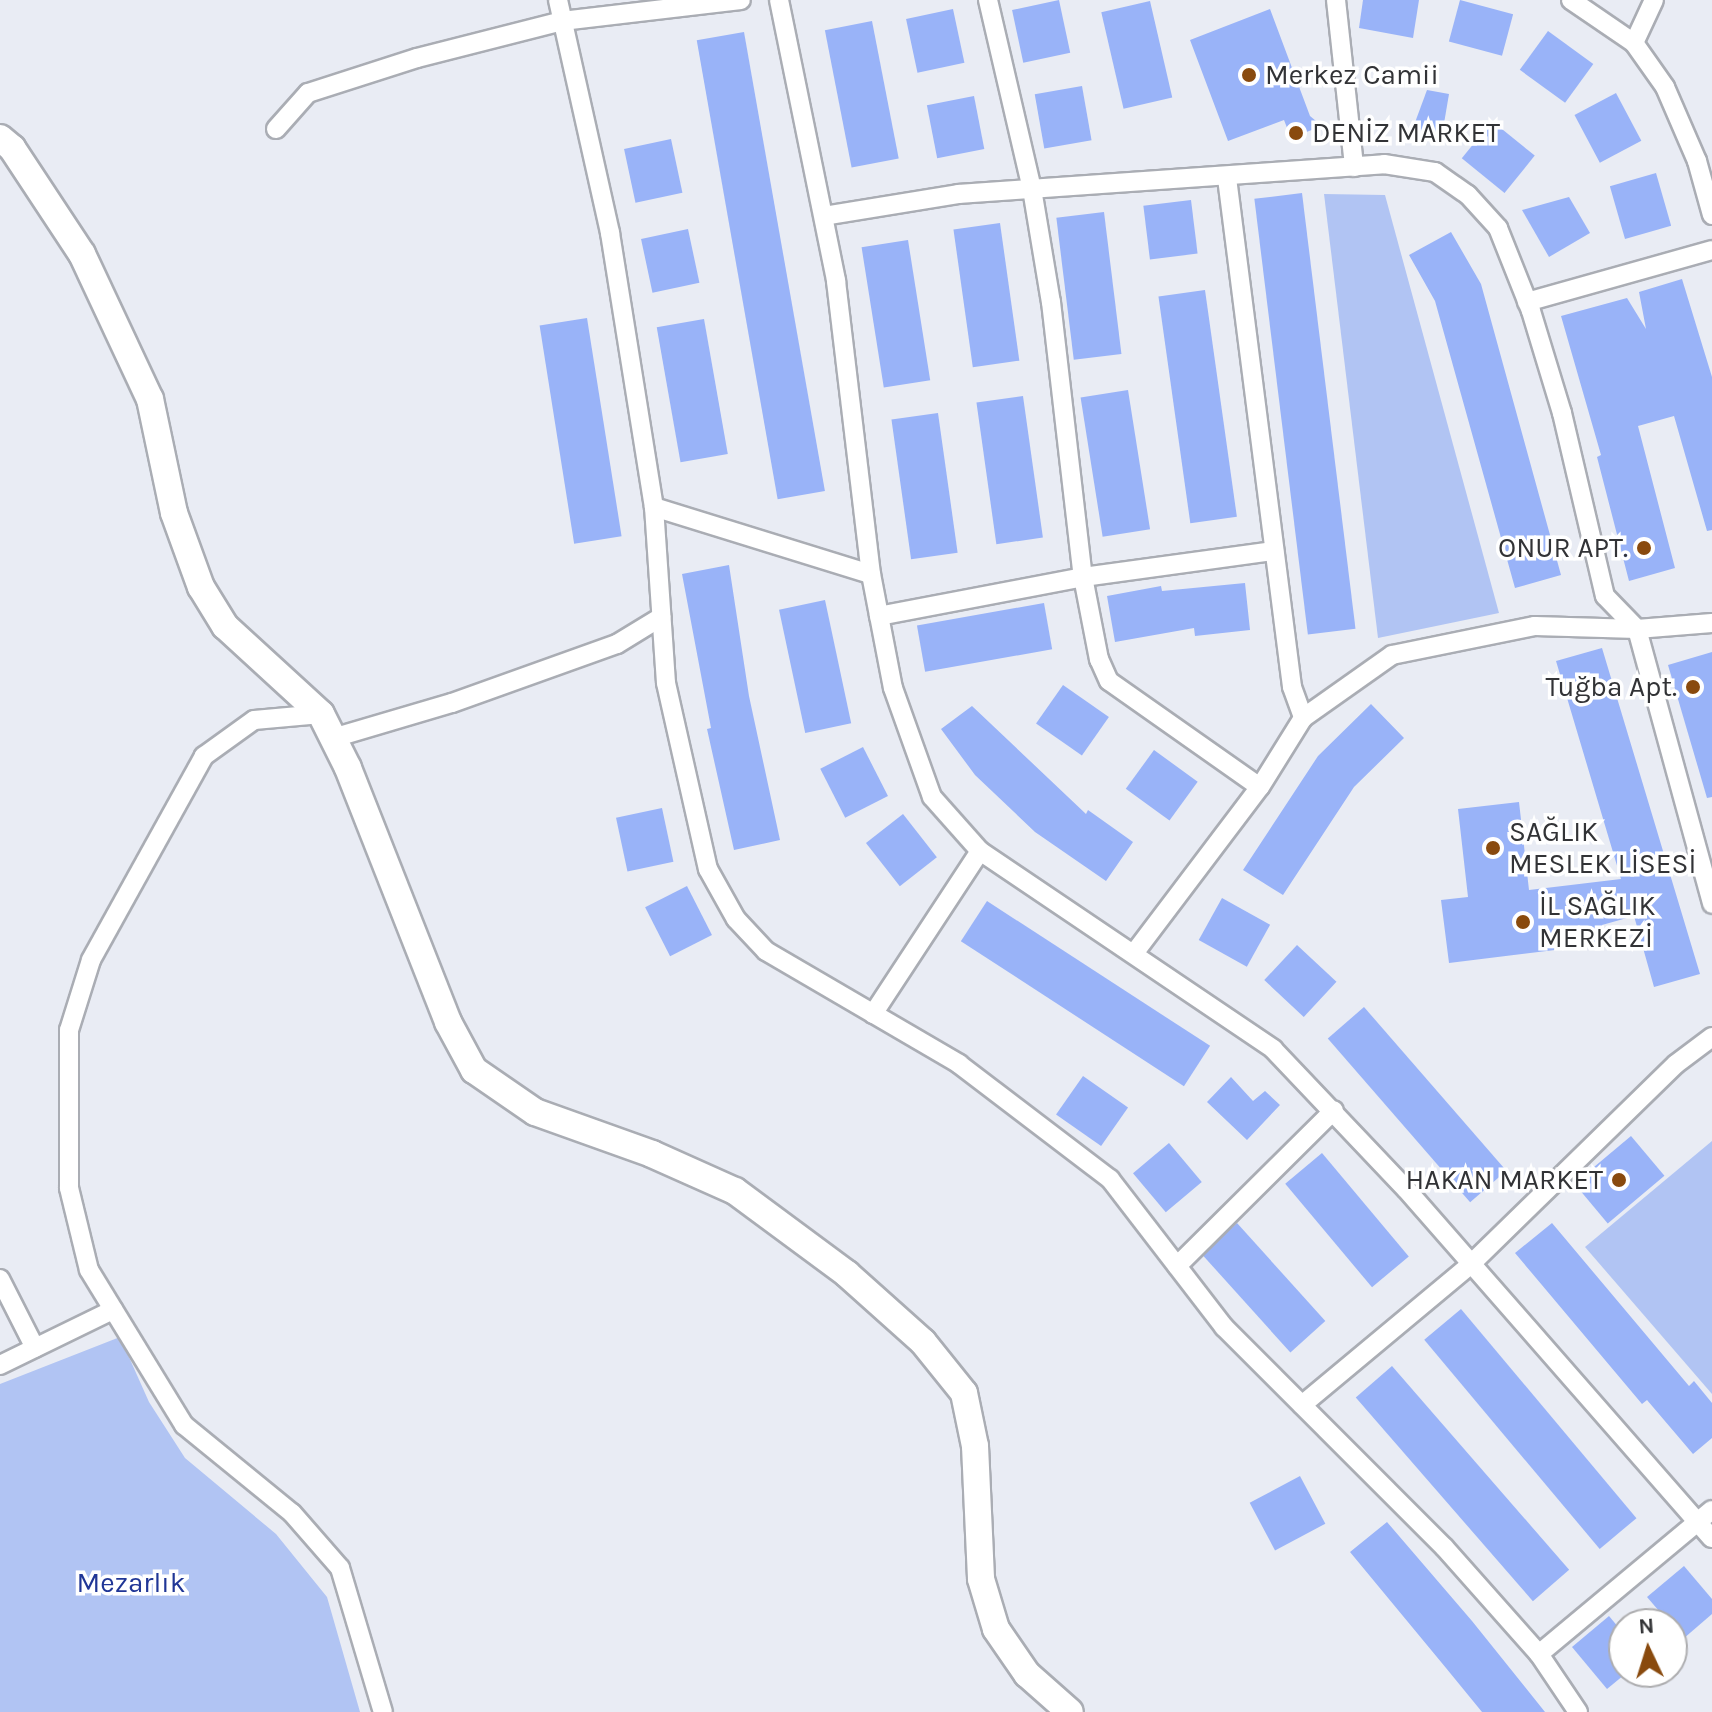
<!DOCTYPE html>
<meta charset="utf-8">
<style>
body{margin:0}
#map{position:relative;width:1712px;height:1712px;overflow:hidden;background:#e9ecf4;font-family:Karla,sans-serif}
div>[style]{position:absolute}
.green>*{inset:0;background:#b1c4f3}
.building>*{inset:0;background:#99b3f8;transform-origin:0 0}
.roads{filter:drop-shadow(2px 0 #aaadb4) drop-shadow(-2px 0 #aaadb4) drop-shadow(0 2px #aaadb4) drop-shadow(0 -2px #aaadb4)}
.street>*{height:18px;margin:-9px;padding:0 9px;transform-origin:9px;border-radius:9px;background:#fff}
.secondary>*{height:26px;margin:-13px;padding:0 13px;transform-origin:13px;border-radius:13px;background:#fff}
.dots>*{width:22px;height:22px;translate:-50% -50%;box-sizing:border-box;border:4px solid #fff;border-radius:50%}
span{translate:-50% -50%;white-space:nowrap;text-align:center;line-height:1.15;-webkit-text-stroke:7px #fff;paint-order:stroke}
.poi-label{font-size:28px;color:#323336}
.left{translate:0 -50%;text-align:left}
.right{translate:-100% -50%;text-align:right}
.park-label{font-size:28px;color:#203696}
.north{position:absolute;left:1608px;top:1608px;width:80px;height:80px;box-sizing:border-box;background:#fff;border:2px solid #adadaf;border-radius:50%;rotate:356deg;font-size:22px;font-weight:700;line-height:32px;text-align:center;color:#323336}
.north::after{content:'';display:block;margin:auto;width:28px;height:36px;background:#894a0e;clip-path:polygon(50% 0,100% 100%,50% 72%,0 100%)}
</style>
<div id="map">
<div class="green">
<div style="clip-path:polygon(1324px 194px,1385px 195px,1499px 613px,1378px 638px)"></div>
<div style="clip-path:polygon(1712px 1141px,1712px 1394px,1585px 1247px)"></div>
<div style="clip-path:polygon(120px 1337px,149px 1402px,185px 1458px,276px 1534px,327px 1597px,360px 1712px,0 1712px,0 1384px)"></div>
</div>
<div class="building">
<div style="left:1059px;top:0;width:54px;height:48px;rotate:78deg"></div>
<div style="clip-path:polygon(1363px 0,1419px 0,1413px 38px,1359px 28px)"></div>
<div style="left:1460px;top:0;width:55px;height:43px;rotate:15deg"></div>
<div style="left:1150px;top:1px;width:99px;height:50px;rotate:77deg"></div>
<div style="left:953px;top:9px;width:55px;height:48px;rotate:78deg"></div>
<div style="clip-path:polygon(1270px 9px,1310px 116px,1322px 126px,1291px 138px,1284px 120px,1228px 141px,1190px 40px)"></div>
<div style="left:872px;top:21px;width:140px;height:48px;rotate:79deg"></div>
<div style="left:1548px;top:31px;width:56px;height:48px;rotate:36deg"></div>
<div style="left:744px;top:32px;width:466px;height:48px;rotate:80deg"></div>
<div style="left:1082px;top:86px;width:55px;height:48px;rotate:80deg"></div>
<div style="clip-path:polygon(1427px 90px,1449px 94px,1441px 141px,1410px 136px)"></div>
<div style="left:1616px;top:93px;width:54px;height:47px;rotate:62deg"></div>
<div style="left:974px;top:96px;width:54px;height:48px;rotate:79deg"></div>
<div style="left:1492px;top:121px;width:55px;height:48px;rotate:39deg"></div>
<div style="left:671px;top:139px;width:55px;height:48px;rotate:78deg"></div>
<div style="left:1656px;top:173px;width:55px;height:48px;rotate:74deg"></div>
<div style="left:1302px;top:193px;width:439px;height:48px;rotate:83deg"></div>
<div style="clip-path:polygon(1569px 197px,1590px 233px,1549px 257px,1522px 210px)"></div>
<div style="left:1191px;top:200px;width:54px;height:48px;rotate:83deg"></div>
<div style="left:1104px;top:212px;width:143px;height:48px;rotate:83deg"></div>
<div style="left:1000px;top:223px;width:139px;height:47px;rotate:82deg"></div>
<div style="left:688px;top:229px;width:55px;height:48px;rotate:78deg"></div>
<div style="clip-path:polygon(1451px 232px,1481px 284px,1561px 575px,1515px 588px,1435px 301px,1409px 255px)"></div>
<div style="left:908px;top:240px;width:142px;height:47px;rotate:81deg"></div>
<div style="clip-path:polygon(1682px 279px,1712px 377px,1712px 530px,1707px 531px,1674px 416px,1638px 426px,1675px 568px,1629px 581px,1597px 457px,1601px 455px,1561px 316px,1627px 298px,1646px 329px,1639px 292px)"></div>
<div style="left:1205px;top:290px;width:229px;height:47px;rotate:82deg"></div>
<div style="left:587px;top:318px;width:221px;height:48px;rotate:81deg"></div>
<div style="left:704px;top:319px;width:137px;height:48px;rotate:80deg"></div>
<div style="left:1128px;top:390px;width:141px;height:48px;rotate:81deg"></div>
<div style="left:1023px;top:396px;width:143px;height:47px;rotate:82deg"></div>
<div style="left:938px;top:413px;width:141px;height:47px;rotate:82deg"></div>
<div style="clip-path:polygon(729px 565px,749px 696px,780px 840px,734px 850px,707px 729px,711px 728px,682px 574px)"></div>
<div style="clip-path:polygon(1245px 583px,1250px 630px,1195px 636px,1194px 628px,1115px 642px,1107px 596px,1161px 586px,1162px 591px)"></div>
<div style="left:825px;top:600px;width:126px;height:47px;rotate:78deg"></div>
<div style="left:1044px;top:603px;width:47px;height:129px;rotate:80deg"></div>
<div style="clip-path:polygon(1602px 648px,1700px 974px,1654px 987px,1634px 916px,1602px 925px,1604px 944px,1449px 963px,1441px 900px,1468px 897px,1458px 809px,1519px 802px,1529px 890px,1621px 879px,1556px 661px)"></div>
<div style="clip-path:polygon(1712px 652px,1712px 797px,1707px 798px,1668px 665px)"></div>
<div style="left:1063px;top:685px;width:56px;height:47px;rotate:35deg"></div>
<div style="clip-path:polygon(1371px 704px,1404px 738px,1354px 787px,1283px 895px,1243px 870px,1318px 756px)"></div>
<div style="clip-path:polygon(972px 706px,1086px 814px,1088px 810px,1133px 842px,1106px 881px,1035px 832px,975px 775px,941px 729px)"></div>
<div style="left:863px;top:747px;width:55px;height:48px;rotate:63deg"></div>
<div style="left:1154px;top:750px;width:54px;height:48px;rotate:36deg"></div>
<div style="left:662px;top:808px;width:55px;height:47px;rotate:78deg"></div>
<div style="left:903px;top:814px;width:55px;height:47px;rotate:52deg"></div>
<div style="left:687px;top:886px;width:55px;height:47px;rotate:63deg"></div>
<div style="left:1222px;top:898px;width:55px;height:48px;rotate:29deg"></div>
<div style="left:987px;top:901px;width:266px;height:48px;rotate:33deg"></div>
<div style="left:1297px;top:945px;width:54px;height:48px;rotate:43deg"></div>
<div style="left:1364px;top:1007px;width:217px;height:48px;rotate:49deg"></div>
<div style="left:1083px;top:1076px;width:55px;height:47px;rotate:35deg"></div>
<div style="clip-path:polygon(1231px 1077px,1253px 1101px,1265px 1091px,1280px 1105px,1247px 1140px,1207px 1102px)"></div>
<div style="left:1631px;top:1136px;width:52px;height:74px;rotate:50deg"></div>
<div style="left:1169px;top:1143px;width:51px;height:47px;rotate:50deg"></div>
<div style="left:1322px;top:1153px;width:135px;height:48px;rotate:50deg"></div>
<div style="left:1237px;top:1223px;width:132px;height:47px;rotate:48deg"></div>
<div style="clip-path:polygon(1552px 1223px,1689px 1386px,1694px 1381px,1712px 1403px,1712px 1438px,1693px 1454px,1647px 1400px,1642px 1404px,1515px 1253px)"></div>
<div style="left:1461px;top:1309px;width:273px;height:48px;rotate:50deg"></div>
<div style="left:1392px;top:1366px;width:270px;height:48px;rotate:49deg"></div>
<div style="left:1300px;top:1476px;width:54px;height:57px;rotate:62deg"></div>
<div style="clip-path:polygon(1387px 1522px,1472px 1621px,1545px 1712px,1482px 1712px,1446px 1668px,1350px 1552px)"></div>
<div style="clip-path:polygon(1684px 1566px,1712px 1599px,1712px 1614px,1683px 1639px,1647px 1597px)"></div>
<div style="clip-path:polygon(1609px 1616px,1624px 1634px,1624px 1675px,1607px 1689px,1572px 1647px)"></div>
</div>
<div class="roads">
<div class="street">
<div style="left:558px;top:0;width:239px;rotate:77.4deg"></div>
<div style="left:610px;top:233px;width:278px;rotate:80.9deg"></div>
<div style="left:654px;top:507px;width:176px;rotate:86.1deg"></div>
<div style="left:666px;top:683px;width:191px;rotate:77.3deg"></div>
<div style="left:708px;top:869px;width:57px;rotate:60.8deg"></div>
<div style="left:736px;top:919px;width:44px;rotate:46.8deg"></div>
<div style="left:766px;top:951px;width:224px;rotate:30.3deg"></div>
<div style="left:959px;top:1064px;width:190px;rotate:37.3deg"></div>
<div style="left:1110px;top:1179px;width:187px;rotate:52.4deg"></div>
<div style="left:1224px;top:1327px;width:311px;rotate:45deg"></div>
<div style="left:1444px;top:1547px;width:143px;rotate:48.4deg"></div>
<div style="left:1539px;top:1654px;width:70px;rotate:56.1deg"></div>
<div style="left:779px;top:0;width:287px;rotate:78.5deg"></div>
<div style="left:836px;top:281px;width:295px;rotate:83.2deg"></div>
<div style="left:871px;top:574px;width:116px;rotate:79.1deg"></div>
<div style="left:893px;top:688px;width:116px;rotate:70.3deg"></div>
<div style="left:932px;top:797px;width:72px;rotate:48.4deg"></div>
<div style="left:980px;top:851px;width:354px;rotate:34deg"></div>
<div style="left:1273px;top:1049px;width:193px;rotate:46.5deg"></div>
<div style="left:1406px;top:1189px;width:464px;rotate:48.8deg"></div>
<div style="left:988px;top:0;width:194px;rotate:76.9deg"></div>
<div style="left:1032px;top:189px;width:115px;rotate:80.5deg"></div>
<div style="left:1051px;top:302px;width:277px;rotate:83.4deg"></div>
<div style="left:1083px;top:577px;width:84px;rotate:79deg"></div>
<div style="left:1099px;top:659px;width:24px;rotate:66deg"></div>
<div style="left:1109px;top:681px;width:184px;rotate:35.1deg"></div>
<div style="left:1336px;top:0;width:168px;rotate:83.8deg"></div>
<div style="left:1571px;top:0;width:76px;rotate:34.3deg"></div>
<div style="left:1634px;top:43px;width:54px;rotate:54.8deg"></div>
<div style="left:1665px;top:87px;width:81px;rotate:66.6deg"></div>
<div style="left:1697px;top:161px;width:56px;rotate:74.5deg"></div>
<div style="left:1634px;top:43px;width:47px;rotate:-65.1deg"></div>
<div style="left:276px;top:129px;width:48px;rotate:-48.4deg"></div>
<div style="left:308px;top:93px;width:114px;rotate:-17.8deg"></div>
<div style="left:417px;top:58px;width:150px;rotate:-14.3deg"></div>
<div style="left:562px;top:21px;width:180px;rotate:-6.7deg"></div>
<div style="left:1227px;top:178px;width:513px;rotate:82.72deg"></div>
<div style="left:1292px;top:687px;width:33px;rotate:70deg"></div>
<div style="left:824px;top:216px;width:136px;rotate:-9.3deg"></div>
<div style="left:958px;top:194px;width:427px;rotate:-4deg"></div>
<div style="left:1384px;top:164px;width:52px;rotate:8.9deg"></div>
<div style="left:1435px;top:172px;width:40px;rotate:34.9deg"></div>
<div style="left:1468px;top:195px;width:45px;rotate:47.7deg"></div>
<div style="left:1498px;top:228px;width:89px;rotate:68.3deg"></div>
<div style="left:1531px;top:311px;width:107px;rotate:73.1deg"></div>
<div style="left:1562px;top:413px;width:188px;rotate:76.8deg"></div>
<div style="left:1605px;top:596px;width:46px;rotate:45.9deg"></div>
<div style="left:1637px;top:629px;width:285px;rotate:74.7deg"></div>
<div style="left:1527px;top:302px;width:192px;rotate:-15.7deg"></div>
<div style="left:654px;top:507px;width:227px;rotate:17.2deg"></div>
<div style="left:879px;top:616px;width:208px;rotate:-10.8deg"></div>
<div style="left:1083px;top:577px;width:193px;rotate:-7.8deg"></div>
<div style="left:321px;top:714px;width:67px;rotate:174.9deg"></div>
<div style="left:254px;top:720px;width:62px;rotate:144.2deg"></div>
<div style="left:204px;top:756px;width:233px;rotate:119deg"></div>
<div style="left:91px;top:960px;width:73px;rotate:107.4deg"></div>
<div style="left:69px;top:1030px;width:158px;rotate:90deg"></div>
<div style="left:69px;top:1188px;width:84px;rotate:76.3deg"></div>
<div style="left:89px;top:1270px;width:182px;rotate:58.5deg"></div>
<div style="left:184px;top:1425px;width:139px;rotate:39.2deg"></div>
<div style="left:292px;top:1513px;width:73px;rotate:48.9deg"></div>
<div style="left:340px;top:1568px;width:150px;rotate:73.4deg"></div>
<div style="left:333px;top:738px;width:124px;rotate:-16.4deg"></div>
<div style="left:452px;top:703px;width:175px;rotate:-19.7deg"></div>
<div style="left:617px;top:644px;width:52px;rotate:-31.5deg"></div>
<div style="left:1135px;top:952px;width:207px;rotate:-52.9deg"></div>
<div style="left:1260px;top:787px;width:81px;rotate:-58.1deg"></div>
<div style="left:1303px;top:718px;width:109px;rotate:-35.3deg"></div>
<div style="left:1392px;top:655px;width:146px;rotate:-11.5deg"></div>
<div style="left:1535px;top:626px;width:102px;rotate:1.7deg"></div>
<div style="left:1637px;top:629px;width:75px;rotate:-4.6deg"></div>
<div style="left:873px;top:1014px;width:195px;rotate:-56.7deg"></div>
<div style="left:1177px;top:1266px;width:221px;rotate:-44.8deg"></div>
<div style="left:0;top:1279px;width:77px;rotate:63.1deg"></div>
<div style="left:0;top:1365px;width:126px;rotate:-26deg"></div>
<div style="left:1302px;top:1405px;width:220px;rotate:-39.8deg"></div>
<div style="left:1471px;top:1264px;width:286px;rotate:-44.3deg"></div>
<div style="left:1676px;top:1064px;width:45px;rotate:-36.9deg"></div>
<div style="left:1539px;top:1654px;width:225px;rotate:-39.8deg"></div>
</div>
<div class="secondary">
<div style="left:0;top:138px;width:16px;rotate:40deg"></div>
<div style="left:12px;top:148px;width:127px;rotate:56.6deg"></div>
<div style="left:82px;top:254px;width:160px;rotate:64.9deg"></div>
<div style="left:150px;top:399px;width:116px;rotate:78.1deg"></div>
<div style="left:174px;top:513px;width:79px;rotate:70deg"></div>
<div style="left:201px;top:587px;width:46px;rotate:58.4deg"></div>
<div style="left:225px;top:626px;width:130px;rotate:42.5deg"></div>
<div style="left:321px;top:714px;width:60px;rotate:63.4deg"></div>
<div style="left:348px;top:768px;width:273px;rotate:68.5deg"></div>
<div style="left:448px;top:1022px;width:55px;rotate:61.6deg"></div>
<div style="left:474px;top:1070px;width:74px;rotate:34.5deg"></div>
<div style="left:535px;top:1112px;width:124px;rotate:19.7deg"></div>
<div style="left:652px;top:1154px;width:91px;rotate:24deg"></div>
<div style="left:735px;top:1191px;width:139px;rotate:36.5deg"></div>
<div style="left:847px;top:1274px;width:102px;rotate:41.8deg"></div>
<div style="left:923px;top:1342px;width:65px;rotate:51.2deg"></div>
<div style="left:964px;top:1393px;width:54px;rotate:78.3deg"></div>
<div style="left:975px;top:1446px;width:133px;rotate:87.4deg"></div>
<div style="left:981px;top:1579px;width:52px;rotate:73.3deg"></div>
<div style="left:996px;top:1629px;width:55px;rotate:55.4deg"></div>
<div style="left:1027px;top:1674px;width:57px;rotate:41.5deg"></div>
</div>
</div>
<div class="dots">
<div style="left:1249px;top:75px;background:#894a0e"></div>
<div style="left:1296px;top:133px;background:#894a0e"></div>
<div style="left:1644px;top:548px;background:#894a0e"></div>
<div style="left:1693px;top:687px;background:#894a0e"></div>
<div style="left:1493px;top:848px;background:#894a0e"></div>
<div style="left:1523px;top:922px;background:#894a0e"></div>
<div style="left:1619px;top:1180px;background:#894a0e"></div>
</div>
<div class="poi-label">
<span class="left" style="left:1265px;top:75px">Merkez Camii</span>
<span class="left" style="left:1312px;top:133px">DENİZ MARKET</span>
<span class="right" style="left:1628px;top:548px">ONUR APT.</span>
<span class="right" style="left:1677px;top:687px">Tuğba Apt.</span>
<span class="left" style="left:1509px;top:848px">SAĞLIK<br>MESLEK LİSESİ</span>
<span class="left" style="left:1539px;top:922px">İL SAĞLIK<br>MERKEZİ</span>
<span class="right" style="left:1603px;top:1180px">HAKAN MARKET</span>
</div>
<div class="park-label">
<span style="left:131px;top:1583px">Mezarlık</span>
</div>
<div class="north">N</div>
</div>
